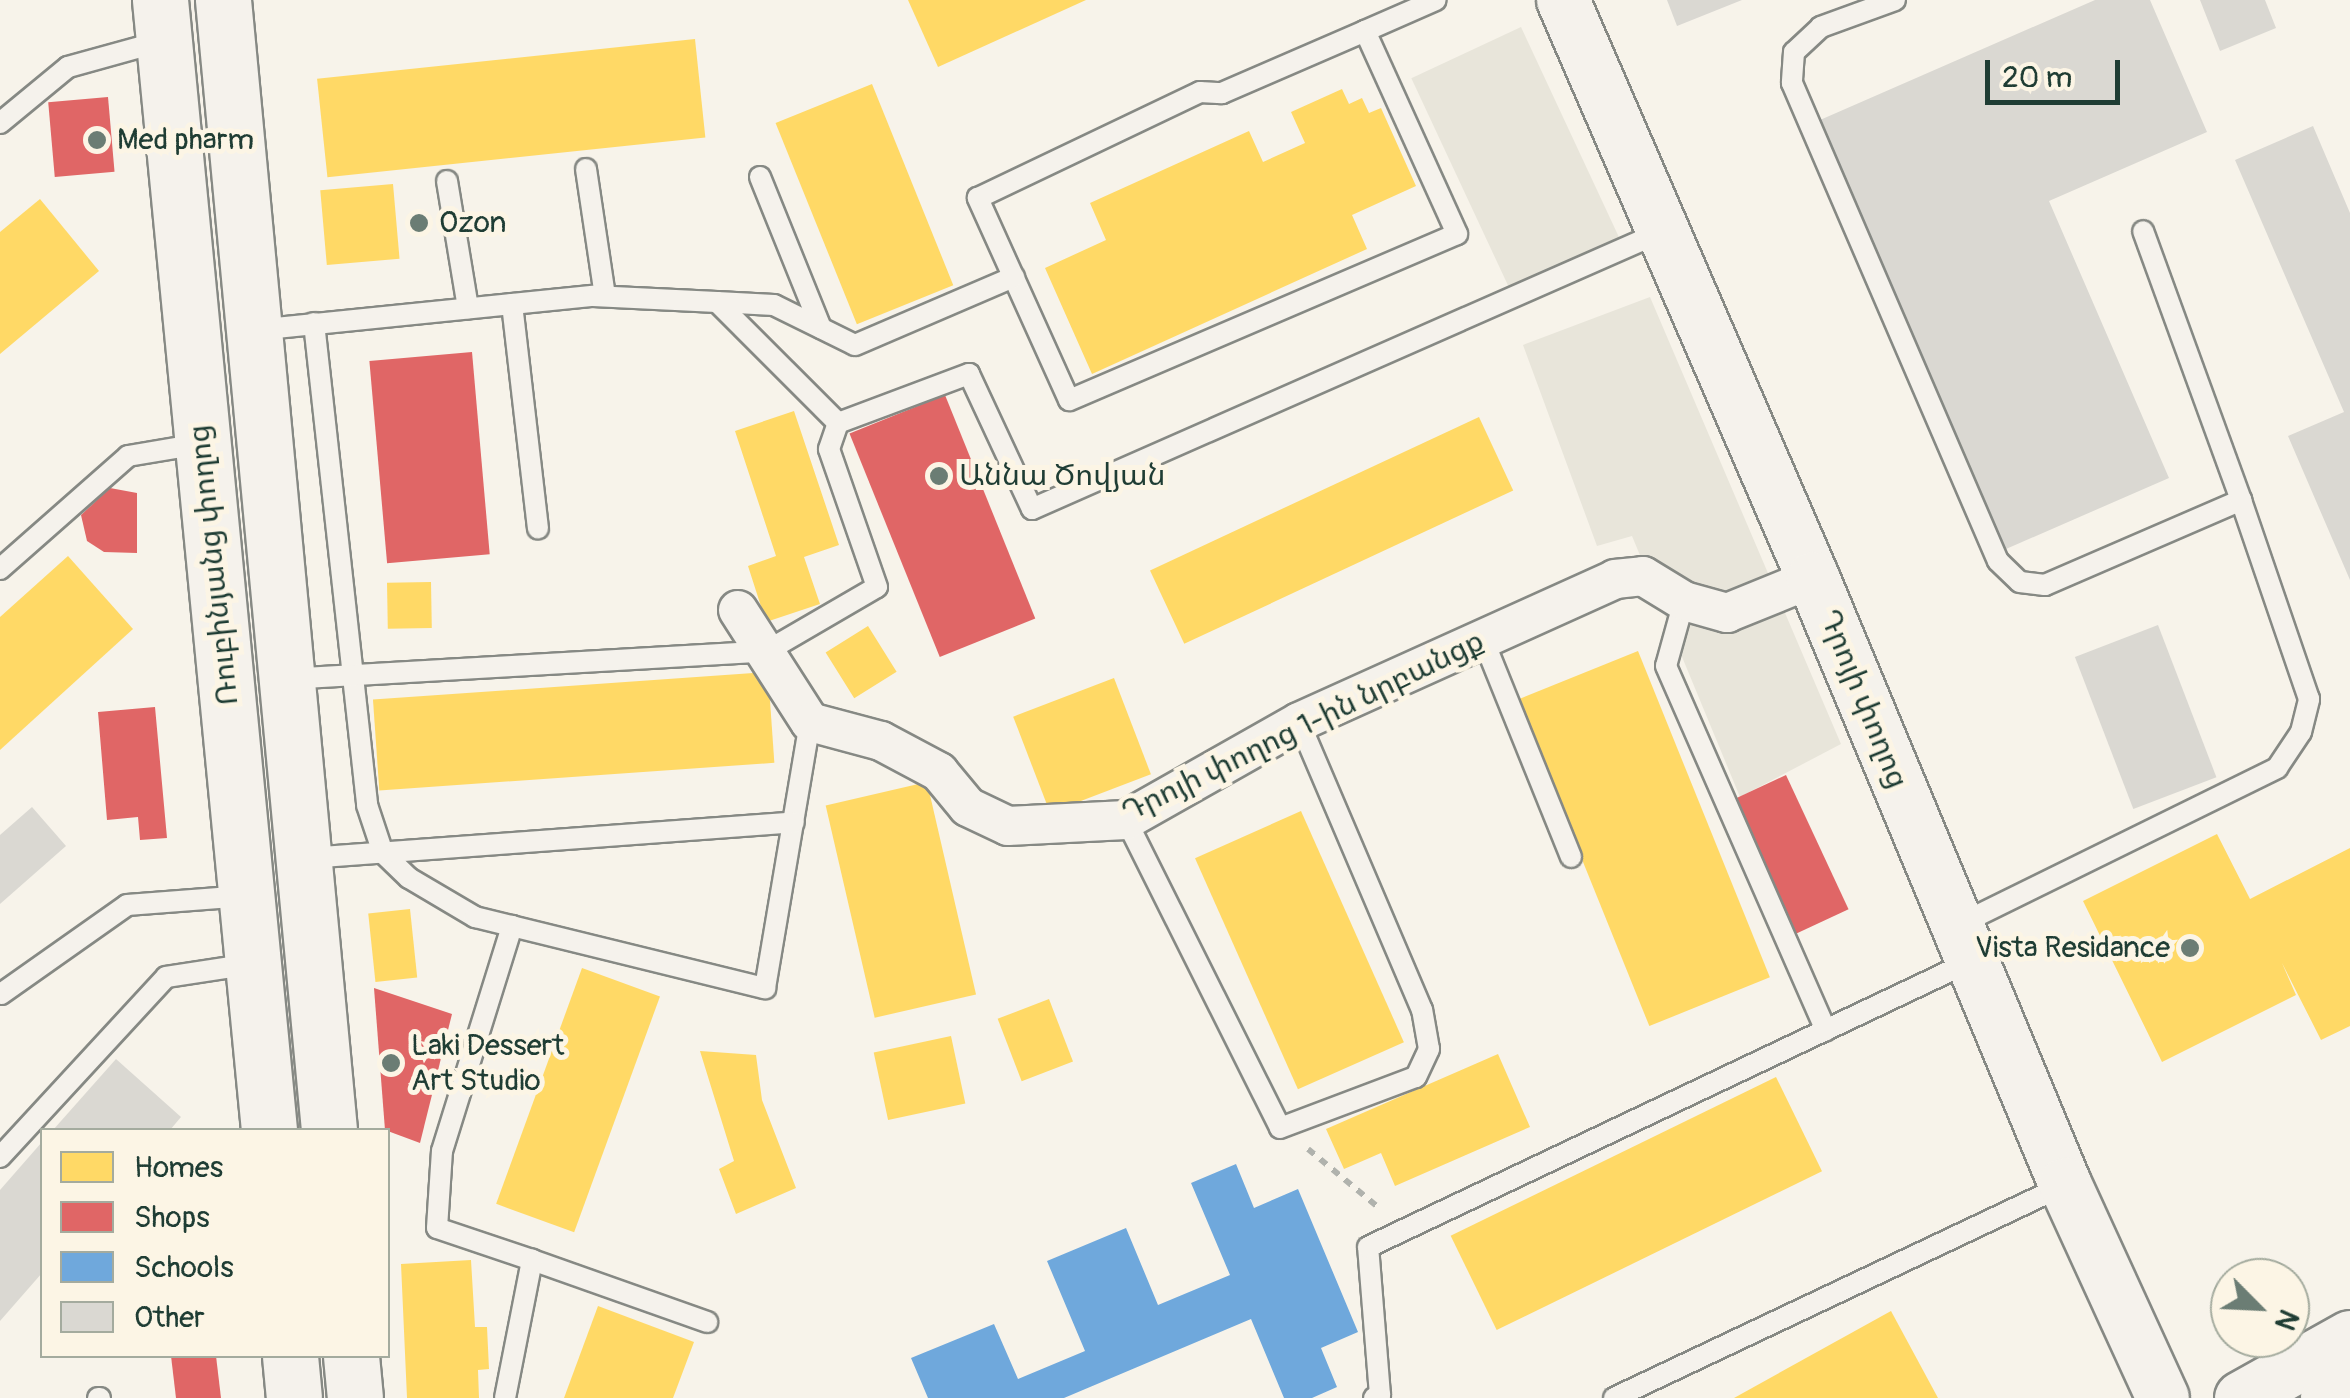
<!DOCTYPE html>
<meta charset="utf-8">
<style>
body{margin:0}
#map{position:relative;width:2350px;height:1398px;overflow:hidden;background:#f7f3ea;font-family:Pangolin,"Noto Sans Armenian",sans-serif}
div>[style]{position:absolute}
.green>*{inset:0;background:#e8e5da;transform-origin:0 0}
.homes>*{inset:0;background:#ffd966;transform-origin:0 0}
.shops>*{inset:0;background:#e06666;transform-origin:0 0}
.schools>*{inset:0;background:#6fa8dc}
.building>*{inset:0;background:#dad8d2;transform-origin:0 0}
.path>*{height:6px;margin-top:-3px;transform-origin:0;background:repeating-linear-gradient(90deg,#b0b2ad 0 8px,transparent 0 16px)}
.roads{filter:drop-shadow(2px 0 #868984) drop-shadow(-2px 0 #868984) drop-shadow(0 2px #868984) drop-shadow(0 -2px #868984)}
.lane>*{height:20px;margin:-10px;padding:0 10px;transform-origin:10px;border-radius:10px;background:#f5f2ec}
.street>*{height:38px;margin:-19px;padding:0 19px;transform-origin:19px;border-radius:19px;background:#f5f2ec}
.secondary>*{height:52px;margin:-26px;padding:0 26px;transform-origin:26px;border-radius:26px;background:#f5f2ec}
.primary>*{height:55px;margin:-27.5px;padding:0 27.5px;transform-origin:27.5px;border-radius:27.5px;background:#f5f2ec}
.dots>*{width:28px;height:28px;translate:-50% -50%;box-sizing:border-box;border:5px solid #fcf5e5;border-radius:50%}
span{translate:-50% -50%;white-space:nowrap;text-align:center;line-height:1.15;-webkit-text-stroke:10px #fcf5e5;paint-order:stroke}
.poi-label{font-size:30px;color:#1f3d34}
.left{translate:0 -50%;text-align:left}
.right{translate:-100% -50%;text-align:right}
.street-label{font-size:30px;color:#1f3d34}
.legend{position:absolute;left:40px;top:1128px;width:350px;height:230px;box-sizing:border-box;background:#fcf5e5;border:2px solid #a4ab9e;margin:0;padding:12px 18px;list-style:none;font-size:30px;color:#1f3d34}
.legend li{display:flex;align-items:center;gap:20px;height:50px}
.legend b{width:50px;border:2px solid #a4ab9e}
.north{position:absolute;left:2210px;top:1258px;width:100px;height:100px;box-sizing:border-box;background:#fcf5e5;border:2px solid #a4ab9e;border-radius:50%;rotate:114deg;font-size:28px;font-weight:700;line-height:40px;text-align:center;color:#1f3d34}
.north::after{content:'';display:block;margin:auto;width:35px;height:45px;background:#6b7d74;clip-path:polygon(50% 0,100% 100%,50% 72%,0 100%)}
.scale{position:absolute;left:1985px;top:60px;width:135px;height:45px;box-sizing:border-box;border:5px solid #1f3d34;border-top:0;padding-left:12px;font-size:30px;line-height:35px;white-space:nowrap;color:#1f3d34;-webkit-text-stroke:8px #fcf5e5;paint-order:stroke}
</style>
<div id="map">
<div class="green">
<div style="left:1521px;top:27px;width:233px;height:121px;rotate:65deg"></div>
<div style="clip-path:polygon(1650px 297px,1841px 744px,1740px 797px,1632px 536px,1597px 546px,1523px 345px)"></div>
</div>
<div class="homes">
<div style="clip-path:polygon(908px 0,1086px 0,938px 67px)"></div>
<div style="left:695px;top:39px;width:99px;height:380px;rotate:84deg"></div>
<div style="left:872px;top:84px;width:217px;height:104px;rotate:68deg"></div>
<div style="clip-path:polygon(1342px 89px,1349px 104px,1362px 98px,1369px 113px,1381px 108px,1416px 186px,1352px 215px,1367px 249px,1092px 374px,1045px 268px,1106px 240px,1090px 203px,1249px 131px,1263px 162px,1305px 143px,1291px 112px)"></div>
<div style="left:393px;top:184px;width:75px;height:73px;rotate:85deg"></div>
<div style="clip-path:polygon(40px 199px,99px 271px,0 354px,0 232px)"></div>
<div style="clip-path:polygon(794px 411px,839px 545px,804px 557px,820px 604px,766px 622px,748px 566px,776px 556px,735px 431px)"></div>
<div style="left:1479px;top:417px;width:81px;height:363px;rotate:65deg"></div>
<div style="clip-path:polygon(68px 556px,133px 629px,0 750px,0 617px)"></div>
<div style="left:431px;top:582px;width:46px;height:44px;rotate:89deg"></div>
<div style="left:868px;top:626px;width:54px;height:50px;rotate:58deg"></div>
<div style="left:1638px;top:651px;width:352px;height:130px;rotate:68deg"></div>
<div style="left:768px;top:672px;width:91px;height:396px;rotate:86deg"></div>
<div style="left:1114px;top:678px;width:103px;height:108px;rotate:69deg"></div>
<div style="left:927px;top:782px;width:218px;height:104px;rotate:77deg"></div>
<div style="left:1301px;top:811px;width:253px;height:116px;rotate:66deg"></div>
<div style="clip-path:polygon(2217px 834px,2250px 899px,2350px 848px,2350px 1026px,2321px 1040px,2282px 963px,2296px 995px,2162px 1062px,2083px 901px)"></div>
<div style="left:410px;top:909px;width:69px;height:42px;rotate:84deg"></div>
<div style="left:582px;top:968px;width:83px;height:251px;rotate:20deg"></div>
<div style="left:1049px;top:999px;width:67px;height:55px;rotate:69deg"></div>
<div style="left:951px;top:1036px;width:69px;height:79px;rotate:78deg"></div>
<div style="clip-path:polygon(700px 1051px,756px 1055px,762px 1100px,796px 1188px,736px 1214px,719px 1169px,734px 1161px)"></div>
<div style="clip-path:polygon(1498px 1054px,1530px 1127px,1395px 1186px,1381px 1153px,1344px 1169px,1326px 1129px)"></div>
<div style="left:1776px;top:1077px;width:105px;height:362px;rotate:64deg"></div>
<div style="clip-path:polygon(471px 1260px,475px 1327px,487px 1327px,489px 1369px,478px 1370px,479px 1398px,407px 1398px,401px 1264px)"></div>
<div style="clip-path:polygon(598px 1306px,694px 1342px,673px 1398px,564px 1398px)"></div>
<div style="clip-path:polygon(1891px 1311px,1938px 1398px,1734px 1398px)"></div>
</div>
<div class="shops">
<div style="left:108px;top:97px;width:75px;height:60px;rotate:85deg"></div>
<div style="left:472px;top:352px;width:203px;height:103px;rotate:85deg"></div>
<div style="left:945px;top:395px;width:241px;height:103px;rotate:68deg"></div>
<div style="clip-path:polygon(110px 488px,137px 493px,137px 553px,104px 552px,87px 541px,81px 515px)"></div>
<div style="clip-path:polygon(155px 707px,167px 838px,140px 840px,138px 817px,107px 820px,98px 712px)"></div>
<div style="left:1786px;top:775px;width:148px;height:61px;rotate:65deg"></div>
<div style="clip-path:polygon(374px 988px,452px 1014px,420px 1143px,385px 1130px)"></div>
<div style="clip-path:polygon(171px 1356px,216px 1356px,221px 1398px,176px 1398px)"></div>
</div>
<div class="schools">
<div style="clip-path:polygon(1236px 1164px,1254px 1208px,1298px 1189px,1358px 1332px,1321px 1348px,1337px 1387px,1312px 1398px,1284px 1398px,1251px 1319px,1064px 1398px,928px 1398px,911px 1358px,994px 1324px,1018px 1379px,1085px 1351px,1047px 1261px,1126px 1228px,1158px 1305px,1230px 1275px,1191px 1183px)"></div>
</div>
<div class="building">
<div style="clip-path:polygon(1667px 0,1742px 0,1677px 26px)"></div>
<div style="clip-path:polygon(2095px 0,2150px 0,2207px 132px,2049px 201px,2169px 478px,2006px 549px,1820px 120px)"></div>
<div style="clip-path:polygon(2200px 0,2265px 0,2276px 28px,2220px 51px)"></div>
<div style="clip-path:polygon(2313px 126px,2350px 213px,2350px 580px,2288px 436px,2344px 412px,2235px 160px)"></div>
<div style="left:2158px;top:625px;width:163px;height:89px;rotate:69deg"></div>
<div style="clip-path:polygon(32px 807px,66px 846px,0 904px,0 835px)"></div>
<div style="clip-path:polygon(116px 1059px,181px 1117px,170px 1130px,53px 1130px)"></div>
<div style="clip-path:polygon(42px 1142px,42px 1273px,0 1321px,0 1190px)"></div>
</div>
<div class="path">
<div style="left:1308px;top:1149px;width:92px;rotate:39.7deg"></div>
</div>
<div class="roads">
<div class="lane">
<div style="left:1895px;top:0;width:79px;rotate:160deg"></div>
<div style="left:1821px;top:27px;width:37px;rotate:137deg"></div>
<div style="left:1794px;top:52px;width:31px;rotate:94deg"></div>
<div style="left:1792px;top:83px;width:520px;rotate:66.69deg"></div>
<div style="left:1998px;top:561px;width:30px;rotate:44deg"></div>
<div style="left:2020px;top:582px;width:25px;rotate:7deg"></div>
<div style="left:2045px;top:585px;width:214px;rotate:-23.4deg"></div>
<div style="left:2241px;top:500px;width:286px;rotate:-110deg"></div>
<div style="left:1365px;top:31px;width:223px;rotate:65.6deg"></div>
<div style="left:1457px;top:234px;width:422px;rotate:156.8deg"></div>
<div style="left:1069px;top:400px;width:222px;rotate:-114.3deg"></div>
<div style="left:978px;top:198px;width:246px;rotate:-25.5deg"></div>
<div style="left:1200px;top:92px;width:22px;rotate:3deg"></div>
<div style="left:1222px;top:93px;width:156px;rotate:-23.4deg"></div>
<div style="left:1365px;top:31px;width:77px;rotate:-23.6deg"></div>
<div style="left:0;top:123px;width:88px;rotate:-39.5deg"></div>
<div style="left:68px;top:67px;width:98px;rotate:-15.5deg"></div>
<div style="left:586px;top:169px;width:128px;rotate:81.5deg"></div>
<div style="left:760px;top:177px;width:163px;rotate:68deg"></div>
<div style="left:447px;top:181px;width:129px;rotate:80.6deg"></div>
<div style="left:717px;top:302px;width:57px;rotate:3deg"></div>
<div style="left:774px;top:305px;width:90px;rotate:26.3deg"></div>
<div style="left:855px;top:345px;width:173px;rotate:-23.2deg"></div>
<div style="left:512px;top:304px;width:226px;rotate:83.4deg"></div>
<div style="left:314px;top:323px;width:485px;rotate:83.7deg"></div>
<div style="left:367px;top:805px;width:51px;rotate:71.6deg"></div>
<div style="left:383px;top:853px;width:36px;rotate:44deg"></div>
<div style="left:409px;top:878px;width:77px;rotate:30.6deg"></div>
<div style="left:475px;top:917px;width:299px;rotate:13.8deg"></div>
<div style="left:765px;top:988px;width:270px;rotate:-80.4deg"></div>
<div style="left:256px;top:330px;width:339px;rotate:-5.8deg"></div>
<div style="left:593px;top:296px;width:124px;rotate:2.8deg"></div>
<div style="left:717px;top:302px;width:171px;rotate:45deg"></div>
<div style="left:838px;top:423px;width:140px;rotate:-20.5deg"></div>
<div style="left:969px;top:374px;width:149px;rotate:65deg"></div>
<div style="left:1032px;top:509px;width:687px;rotate:-23.77deg"></div>
<div style="left:0;top:569px;width:171px;rotate:-41.4deg"></div>
<div style="left:128px;top:456px;width:73px;rotate:-9.5deg"></div>
<div style="left:1684px;top:601px;width:67px;rotate:105.5deg"></div>
<div style="left:1666px;top:666px;width:398px;rotate:66.3deg"></div>
<div style="left:1483px;top:639px;width:235px;rotate:68deg"></div>
<div style="left:288px;top:679px;width:480px;rotate:-3.3deg"></div>
<div style="left:767px;top:651px;width:127px;rotate:-30.2deg"></div>
<div style="left:877px;top:587px;width:146px;rotate:-109.2deg"></div>
<div style="left:829px;top:449px;width:28px;rotate:-71deg"></div>
<div style="left:1126px;top:820px;width:344px;rotate:63.4deg"></div>
<div style="left:1280px;top:1128px;width:145px;rotate:-20.6deg"></div>
<div style="left:1416px;top:1077px;width:31px;rotate:-65deg"></div>
<div style="left:1429px;top:1049px;width:40px;rotate:-100deg"></div>
<div style="left:1422px;top:1010px;width:313px;rotate:-113.1deg"></div>
<div style="left:308px;top:858px;width:487px;rotate:-4.2deg"></div>
<div style="left:1958px;top:925px;width:356px;rotate:-26.2deg"></div>
<div style="left:2277px;top:768px;width:43px;rotate:-56.3deg"></div>
<div style="left:2301px;top:732px;width:34px;rotate:-76deg"></div>
<div style="left:2309px;top:699px;width:210px;rotate:-108.9deg"></div>
<div style="left:1px;top:994px;width:154px;rotate:-35.2deg"></div>
<div style="left:127px;top:905px;width:118px;rotate:-4.4deg"></div>
<div style="left:0;top:1157px;width:245px;rotate:-47.3deg"></div>
<div style="left:166px;top:977px;width:86px;rotate:-8.7deg"></div>
<div style="left:532px;top:1260px;width:186px;rotate:19.5deg"></div>
<div style="left:98px;top:1398px;width:2px"></div>
<div style="left:505px;top:1398px;width:141px;rotate:-78.9deg"></div>
<div style="left:532px;top:1260px;width:100px;rotate:-161.4deg"></div>
<div style="left:437px;top:1228px;width:77px;rotate:-86.3deg"></div>
<div style="left:442px;top:1151px;width:236px;rotate:-72.7deg"></div>
<div style="left:1374px;top:1398px;width:7px;rotate:-27deg"></div>
<div style="left:1380px;top:1395px;width:148px;rotate:-94.6deg"></div>
<div style="left:1368px;top:1247px;width:667px;rotate:-25.37deg"></div>
<div style="left:1614px;top:1398px;width:498px;rotate:-25.3deg"></div>
</div>
<div class="street">
<div style="left:738px;top:610px;width:133px;rotate:57.3deg"></div>
<div style="left:810px;top:722px;width:73px;rotate:15deg"></div>
<div style="left:881px;top:741px;width:66px;rotate:28.1deg"></div>
<div style="left:939px;top:772px;width:45px;rotate:50.4deg"></div>
<div style="left:968px;top:807px;width:44px;rotate:25.4deg"></div>
<div style="left:1008px;top:826px;width:118px;rotate:-2.9deg"></div>
<div style="left:1126px;top:820px;width:199px;rotate:-29.5deg"></div>
<div style="left:1299px;top:722px;width:347px;rotate:-24.3deg"></div>
<div style="left:1615px;top:579px;width:28px;rotate:-6deg"></div>
<div style="left:1643px;top:576px;width:48px;rotate:31.4deg"></div>
<div style="left:1684px;top:601px;width:45px;rotate:15.6deg"></div>
<div style="left:1727px;top:613px;width:93px;rotate:-22.1deg"></div>
</div>
<div class="secondary">
<div style="left:1563px;top:0;width:630px;rotate:66.61deg"></div>
<div style="left:1813px;top:578px;width:656px;rotate:67.42deg"></div>
<div style="left:2065px;top:1184px;width:235px;rotate:65.4deg"></div>
<div style="left:2241px;top:1398px;width:125px;rotate:-29.2deg"></div>
<div style="left:2327px;top:1398px;width:26px;rotate:-29deg"></div>
</div>
<div class="primary">
<div style="left:160px;top:0;width:1135px;rotate:84.49deg"></div>
<div style="left:223px;top:0;width:1135px;rotate:84.64deg"></div>
<div style="left:290px;top:1356px;width:42px;rotate:84.6deg"></div>
<div style="left:351px;top:1356px;width:42px;rotate:84.6deg"></div>
</div>
</div>
<div class="dots">
<div style="left:97px;top:140px;background:#6b7d74"></div>
<div style="left:419px;top:223px;background:#6b7d74"></div>
<div style="left:939px;top:476px;background:#6b7d74"></div>
<div style="left:2190px;top:948px;background:#6b7d74"></div>
<div style="left:391px;top:1063px;background:#6b7d74"></div>
</div>
<div class="poi-label">
<span class="left" style="left:117px;top:140px">Med pharm</span>
<span class="left" style="left:439px;top:223px">Ozon</span>
<span class="left" style="left:959px;top:476px">Աննա Ծովյան</span>
<span class="right" style="left:2170px;top:948px">Vista Residance</span>
<span class="left" style="left:411px;top:1063px">Laki Dessert<br>Art Studio</span>
</div>
<div class="street-label">
<span style="left:214px;top:565px;rotate:-96deg">Ռուբինյանց փողոց</span>
<span style="left:1863px;top:699px;rotate:68deg">Դրոյի փողոց</span>
<span style="left:1303px;top:727px;rotate:-26deg">Դրոյի փողոց 1-ին նրբանցք</span>
</div>
<ul class="legend">
<li><b style="height:28px;background:#ffd966"></b>Homes</li>
<li><b style="height:28px;background:#e06666"></b>Shops</li>
<li><b style="height:28px;background:#6fa8dc"></b>Schools</li>
<li><b style="height:28px;background:#dad8d2"></b>Other</li>
</ul>
<div class="north">N</div>
<div class="scale">20 m</div>
</div>
